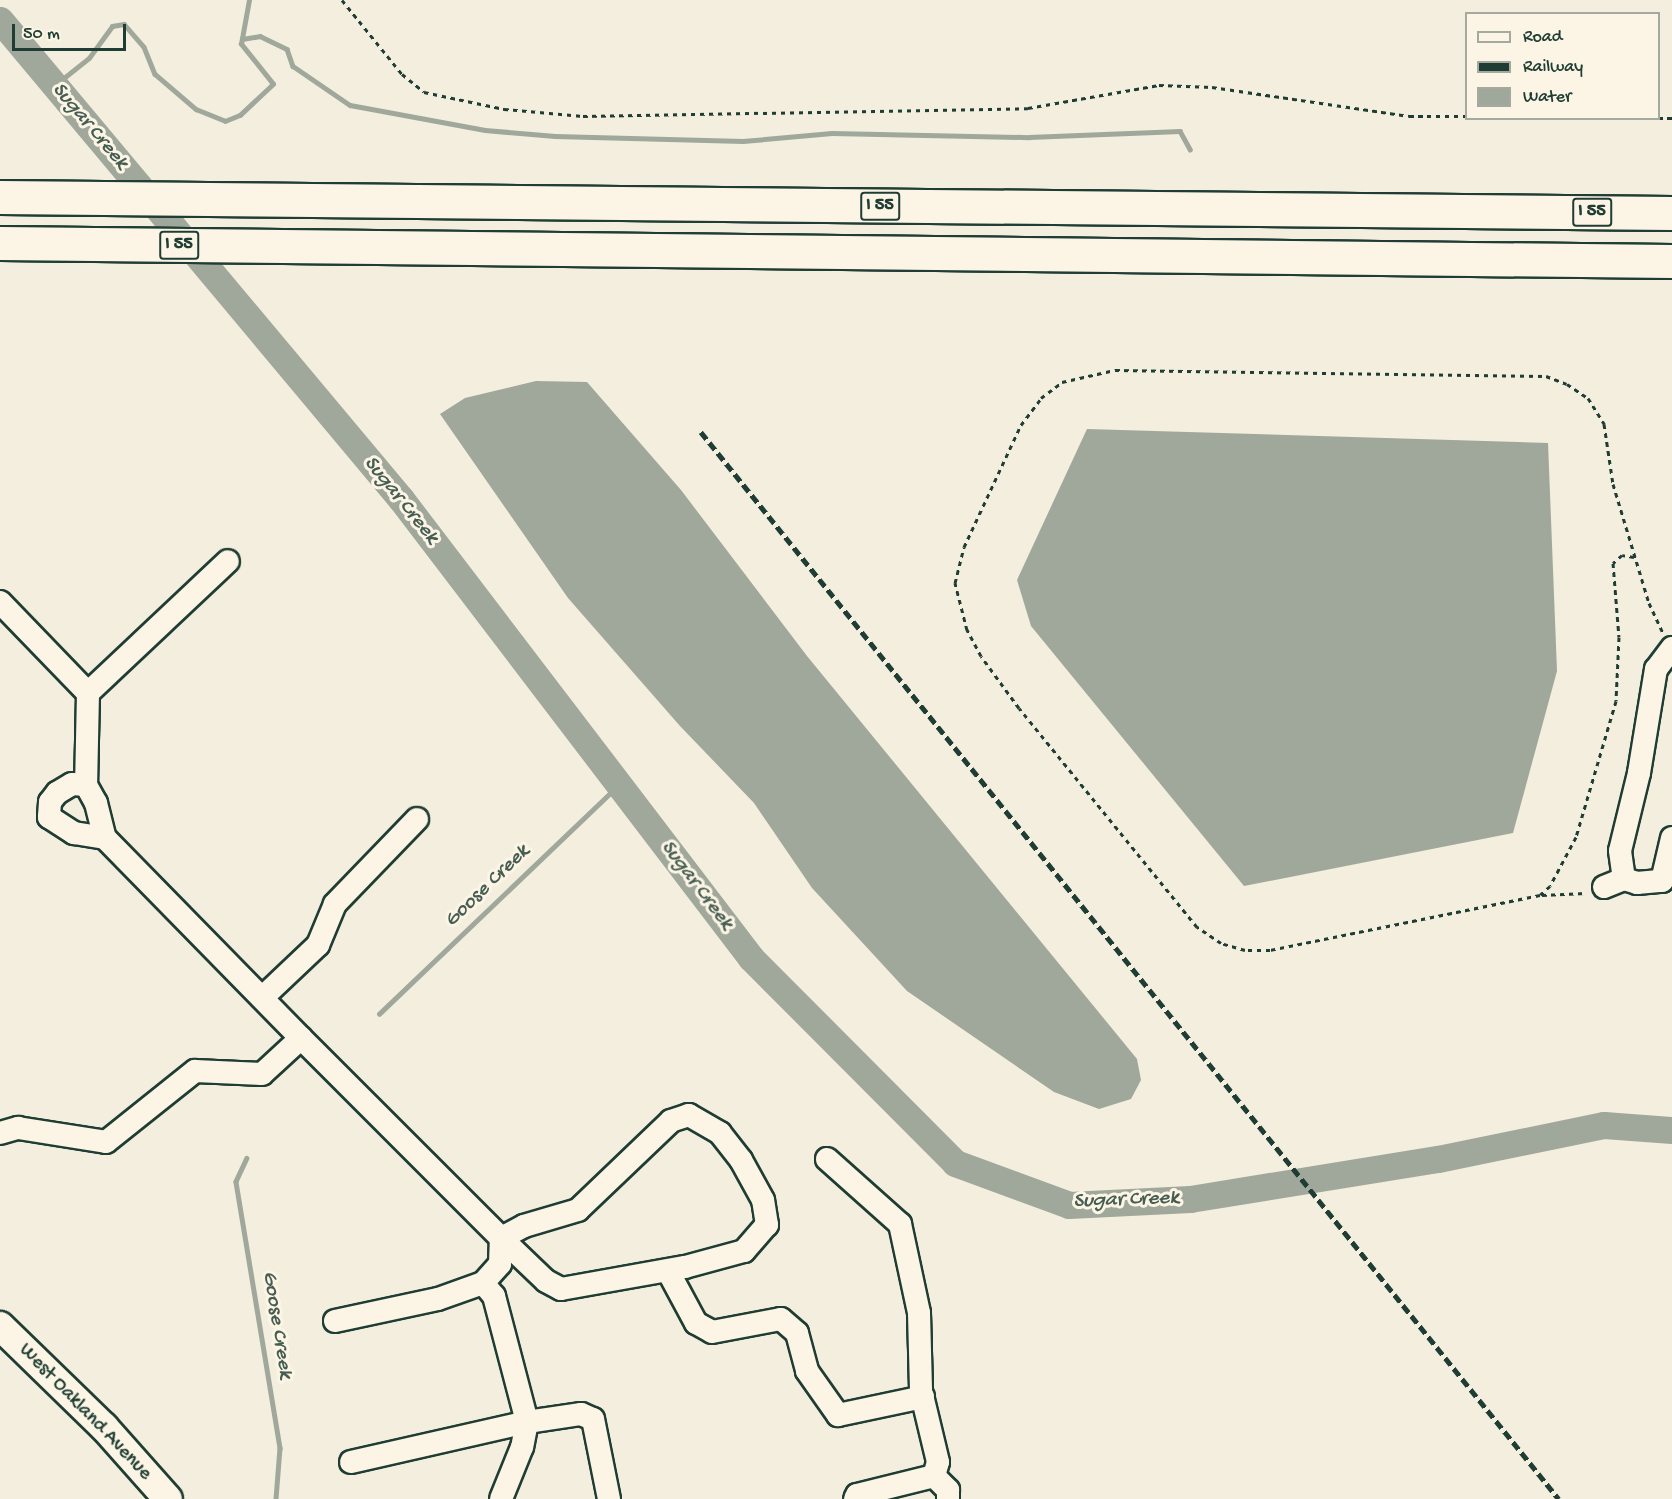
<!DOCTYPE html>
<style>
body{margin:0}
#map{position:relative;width:1672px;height:1499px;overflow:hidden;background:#f3eede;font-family:"Gochi Hand",sans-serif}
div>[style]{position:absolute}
.water>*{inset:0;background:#a0a89b}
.stream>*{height:4.5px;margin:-2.25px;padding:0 2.25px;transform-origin:2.25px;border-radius:2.25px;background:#a0a89b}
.river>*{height:27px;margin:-13.5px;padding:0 13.5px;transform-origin:13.5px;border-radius:13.5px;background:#a0a89b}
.path>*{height:3px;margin-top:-1.5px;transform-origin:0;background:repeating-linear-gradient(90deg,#1f3d34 0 4.5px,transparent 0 9px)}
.roads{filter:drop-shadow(2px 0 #1f3d34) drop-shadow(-2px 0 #1f3d34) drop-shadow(0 2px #1f3d34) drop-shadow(0 -2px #1f3d34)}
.minor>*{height:22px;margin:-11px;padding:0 11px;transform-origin:11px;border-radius:11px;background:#fcf5e5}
.major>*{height:28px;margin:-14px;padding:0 14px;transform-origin:14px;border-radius:14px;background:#fcf5e5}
.highway>*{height:33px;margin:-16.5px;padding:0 16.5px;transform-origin:16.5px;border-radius:16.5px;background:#fcf5e5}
.rail>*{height:4.5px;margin-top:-2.25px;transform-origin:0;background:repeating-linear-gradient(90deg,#1f3d34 0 9px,transparent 0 13.5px)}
span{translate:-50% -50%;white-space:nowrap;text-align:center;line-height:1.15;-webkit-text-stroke:6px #fcf5e5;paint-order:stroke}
.shield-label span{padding:2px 4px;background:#fcf5e5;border:2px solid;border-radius:4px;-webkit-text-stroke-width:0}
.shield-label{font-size:18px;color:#1f3d34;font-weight:700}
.street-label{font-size:20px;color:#1f3d34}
.water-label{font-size:21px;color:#465d53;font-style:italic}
.legend{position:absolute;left:1465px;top:12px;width:195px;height:108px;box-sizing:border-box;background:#fcf5e5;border:2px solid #a4ab9e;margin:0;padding:8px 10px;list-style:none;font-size:18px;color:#1f3d34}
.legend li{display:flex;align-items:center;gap:12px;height:30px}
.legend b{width:30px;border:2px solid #a4ab9e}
.scale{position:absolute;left:12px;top:24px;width:114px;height:27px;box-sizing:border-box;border:3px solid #1f3d34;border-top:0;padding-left:8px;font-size:18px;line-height:21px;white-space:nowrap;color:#1f3d34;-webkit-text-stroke:4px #fcf5e5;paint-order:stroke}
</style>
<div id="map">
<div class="water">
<div style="clip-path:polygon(536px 381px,587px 382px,681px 490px,807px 656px,1137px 1059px,1141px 1080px,1131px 1099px,1099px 1109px,1054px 1092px,907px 991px,812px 888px,754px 803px,680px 726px,568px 598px,440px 414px,465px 398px)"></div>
<div style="clip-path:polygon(1087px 429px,1548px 443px,1557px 671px,1513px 833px,1244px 886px,1031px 626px,1017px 580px)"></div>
</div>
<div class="stream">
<div style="left:242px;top:39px;width:18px;rotate:-9deg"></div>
<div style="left:260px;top:36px;width:30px;rotate:26deg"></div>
<div style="left:287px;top:49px;width:18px;rotate:71deg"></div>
<div style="left:293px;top:66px;width:69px;rotate:34.4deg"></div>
<div style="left:350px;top:105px;width:137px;rotate:10.5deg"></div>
<div style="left:485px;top:130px;width:70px;rotate:4.9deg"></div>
<div style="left:555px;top:136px;width:188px;rotate:1.5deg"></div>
<div style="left:743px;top:141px;width:89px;rotate:-5.1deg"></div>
<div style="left:832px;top:133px;width:197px;rotate:1.2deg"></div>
<div style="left:1029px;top:137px;width:151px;rotate:-2.3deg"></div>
<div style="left:1180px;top:131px;width:21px;rotate:61deg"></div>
<div style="left:55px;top:85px;width:43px;rotate:-38.5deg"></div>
<div style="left:89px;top:58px;width:39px;rotate:-54deg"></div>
<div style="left:112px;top:26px;width:12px;rotate:-9deg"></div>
<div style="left:124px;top:24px;width:30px;rotate:49deg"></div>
<div style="left:144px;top:47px;width:29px;rotate:68deg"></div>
<div style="left:155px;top:74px;width:54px;rotate:40.5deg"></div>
<div style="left:196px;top:109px;width:31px;rotate:22deg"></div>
<div style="left:225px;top:121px;width:16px;rotate:-22deg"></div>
<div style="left:240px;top:115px;width:45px;rotate:-43.2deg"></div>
<div style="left:273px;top:84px;width:51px;rotate:-128.7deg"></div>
<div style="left:241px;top:44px;width:45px;rotate:-79.7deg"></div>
<div style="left:379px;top:1014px;width:333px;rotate:-43.7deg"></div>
<div style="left:247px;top:1158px;width:26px;rotate:115deg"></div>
<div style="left:236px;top:1182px;width:270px;rotate:80.6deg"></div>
<div style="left:280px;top:1448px;width:51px;rotate:94.5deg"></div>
</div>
<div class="river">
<div style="left:0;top:20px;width:625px;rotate:50.07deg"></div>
<div style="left:401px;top:499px;width:577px;rotate:52.67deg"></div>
<div style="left:751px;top:958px;width:289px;rotate:45.1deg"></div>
<div style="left:955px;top:1163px;width:121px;rotate:20.2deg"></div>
<div style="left:1069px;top:1205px;width:121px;rotate:-2.8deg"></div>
<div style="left:1190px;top:1199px;width:251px;rotate:-9.2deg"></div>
<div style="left:1438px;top:1159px;width:169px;rotate:-11.6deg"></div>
<div style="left:1604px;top:1125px;width:68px;rotate:4.2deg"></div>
</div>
<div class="path">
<div style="left:342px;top:0;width:95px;rotate:51deg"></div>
<div style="left:402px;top:74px;width:28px;rotate:39deg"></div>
<div style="left:424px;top:92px;width:82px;rotate:12deg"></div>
<div style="left:504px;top:109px;width:79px;rotate:5.1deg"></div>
<div style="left:583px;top:116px;width:445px;rotate:-1deg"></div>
<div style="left:1028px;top:108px;width:133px;rotate:-10deg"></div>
<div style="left:1159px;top:85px;width:53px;rotate:2.2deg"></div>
<div style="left:1212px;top:87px;width:199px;rotate:8.4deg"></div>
<div style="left:1409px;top:116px;width:57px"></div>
<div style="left:1658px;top:118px;width:14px"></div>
<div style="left:1634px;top:557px;width:12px;rotate:-171deg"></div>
<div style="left:1622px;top:555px;width:12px;rotate:138deg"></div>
<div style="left:1613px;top:563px;width:74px;rotate:85.4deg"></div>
<div style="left:1619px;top:637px;width:64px;rotate:92.7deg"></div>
<div style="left:1616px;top:701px;width:142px;rotate:106.4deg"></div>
<div style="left:1576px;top:837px;width:55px;rotate:118deg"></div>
<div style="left:1550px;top:886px;width:13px;rotate:138deg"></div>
<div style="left:1540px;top:895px;width:276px;rotate:168.5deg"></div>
<div style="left:1270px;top:950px;width:25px;rotate:180deg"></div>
<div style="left:1245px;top:950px;width:25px;rotate:-164deg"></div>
<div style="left:1221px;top:943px;width:29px;rotate:-146deg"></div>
<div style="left:1197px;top:927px;width:282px;rotate:-129.1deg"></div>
<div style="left:1019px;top:708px;width:64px;rotate:-126.2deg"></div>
<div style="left:981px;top:656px;width:30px;rotate:-118deg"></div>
<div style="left:967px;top:630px;width:49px;rotate:-104.3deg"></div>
<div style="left:955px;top:583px;width:37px;rotate:-76deg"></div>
<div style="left:964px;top:547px;width:135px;rotate:-65deg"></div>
<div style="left:1021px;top:425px;width:34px;rotate:-53deg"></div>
<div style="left:1041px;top:398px;width:26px;rotate:-37deg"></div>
<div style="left:1062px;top:382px;width:54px;rotate:-12.8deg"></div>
<div style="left:1115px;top:370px;width:431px;rotate:0.8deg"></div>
<div style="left:1546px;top:376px;width:22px;rotate:21deg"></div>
<div style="left:1567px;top:384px;width:25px;rotate:34deg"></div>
<div style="left:1588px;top:398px;width:31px;rotate:58deg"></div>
<div style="left:1604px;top:424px;width:61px;rotate:81.5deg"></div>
<div style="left:1613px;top:484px;width:124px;rotate:73.2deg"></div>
<div style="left:1649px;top:603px;width:33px;rotate:65deg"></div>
<div style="left:1542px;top:895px;width:44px;rotate:-2.6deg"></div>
</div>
<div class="roads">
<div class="minor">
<div style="left:0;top:602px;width:127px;rotate:46deg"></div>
<div style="left:88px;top:693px;width:92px;rotate:91.2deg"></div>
<div style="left:86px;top:785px;width:21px;rotate:61deg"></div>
<div style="left:96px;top:803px;width:36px;rotate:76deg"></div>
<div style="left:105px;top:838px;width:280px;rotate:45.6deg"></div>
<div style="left:1672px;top:648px;width:26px;rotate:127deg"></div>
<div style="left:1656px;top:669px;width:105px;rotate:99.3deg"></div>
<div style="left:1639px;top:773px;width:80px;rotate:103.7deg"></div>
<div style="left:1620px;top:851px;width:28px;rotate:82deg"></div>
<div style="left:1624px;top:879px;width:14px;rotate:17deg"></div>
<div style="left:1637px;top:883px;width:25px;rotate:-5deg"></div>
<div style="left:1662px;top:881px;width:44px;rotate:-76.9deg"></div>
<div style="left:88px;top:693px;width:192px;rotate:-43.3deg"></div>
<div style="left:86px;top:785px;width:14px;rotate:-176deg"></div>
<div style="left:72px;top:784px;width:17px;rotate:149deg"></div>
<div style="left:57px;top:793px;width:11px;rotate:128deg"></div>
<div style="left:50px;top:802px;width:15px;rotate:94deg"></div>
<div style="left:49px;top:817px;width:30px;rotate:33deg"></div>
<div style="left:74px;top:833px;width:31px;rotate:9deg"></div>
<div style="left:1604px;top:887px;width:22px;rotate:-22deg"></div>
<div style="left:262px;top:998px;width:77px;rotate:-43.4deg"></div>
<div style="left:318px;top:945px;width:44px;rotate:-67.5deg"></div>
<div style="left:335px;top:904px;width:118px;rotate:-46deg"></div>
<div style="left:0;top:1133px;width:19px;rotate:-16deg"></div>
<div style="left:18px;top:1128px;width:89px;rotate:9deg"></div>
<div style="left:106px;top:1142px;width:114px;rotate:-38.6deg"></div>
<div style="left:195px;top:1071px;width:67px;rotate:2.6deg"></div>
<div style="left:262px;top:1074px;width:53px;rotate:-42.7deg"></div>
<div style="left:301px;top:1038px;width:283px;rotate:45deg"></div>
<div style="left:501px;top:1238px;width:62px;rotate:43.7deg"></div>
<div style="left:546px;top:1281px;width:17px;rotate:28deg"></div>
<div style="left:561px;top:1289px;width:126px;rotate:-10.1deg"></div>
<div style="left:685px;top:1267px;width:61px;rotate:-15.2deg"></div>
<div style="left:744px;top:1251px;width:35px;rotate:-49deg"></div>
<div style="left:767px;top:1225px;width:25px;rotate:-99deg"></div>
<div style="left:763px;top:1200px;width:46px;rotate:-118.8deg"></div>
<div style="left:741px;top:1160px;width:34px;rotate:-128deg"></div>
<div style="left:720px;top:1133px;width:36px;rotate:-150deg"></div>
<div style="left:689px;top:1115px;width:19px;rotate:162deg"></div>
<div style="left:671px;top:1121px;width:129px;rotate:136.3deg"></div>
<div style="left:578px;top:1210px;width:56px;rotate:163.5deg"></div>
<div style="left:524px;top:1226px;width:26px;rotate:152deg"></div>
<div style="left:827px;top:1159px;width:98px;rotate:41.7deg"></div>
<div style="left:900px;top:1224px;width:91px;rotate:77.9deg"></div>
<div style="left:919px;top:1313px;width:78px;rotate:88.5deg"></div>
<div style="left:921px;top:1391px;width:73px;rotate:76.5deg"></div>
<div style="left:938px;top:1462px;width:15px;rotate:106deg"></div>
<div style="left:934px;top:1476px;width:79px;rotate:166.1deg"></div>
<div style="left:857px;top:1495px;width:4px;rotate:117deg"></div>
<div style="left:668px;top:1271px;width:59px;rotate:61.7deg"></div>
<div style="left:696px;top:1323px;width:18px;rotate:29deg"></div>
<div style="left:712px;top:1332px;width:70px;rotate:-10.7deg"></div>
<div style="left:781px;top:1319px;width:21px;rotate:41deg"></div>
<div style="left:797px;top:1333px;width:39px;rotate:75deg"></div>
<div style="left:807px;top:1371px;width:54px;rotate:54.8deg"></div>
<div style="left:838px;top:1415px;width:87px;rotate:-12deg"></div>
<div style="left:483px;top:1283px;width:17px;rotate:50deg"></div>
<div style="left:494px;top:1296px;width:130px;rotate:75.3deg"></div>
<div style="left:527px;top:1422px;width:55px;rotate:-8.4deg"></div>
<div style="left:581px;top:1414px;width:13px;rotate:23deg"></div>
<div style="left:593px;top:1419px;width:82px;rotate:78.7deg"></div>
<div style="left:335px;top:1321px;width:105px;rotate:-12.1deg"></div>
<div style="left:438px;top:1299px;width:48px;rotate:-19.6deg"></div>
<div style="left:483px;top:1283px;width:25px;rotate:-48deg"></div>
<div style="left:500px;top:1264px;width:26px;rotate:-88deg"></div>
<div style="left:351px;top:1462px;width:180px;rotate:-12.8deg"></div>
<div style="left:527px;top:1422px;width:25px;rotate:101deg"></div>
<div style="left:522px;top:1447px;width:56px;rotate:112deg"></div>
<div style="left:934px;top:1476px;width:20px;rotate:45deg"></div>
<div style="left:948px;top:1490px;width:9px;rotate:90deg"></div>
</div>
<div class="major">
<div style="left:0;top:1326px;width:145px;rotate:44.2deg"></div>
<div style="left:104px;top:1427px;width:96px;rotate:48.4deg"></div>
</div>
<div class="highway">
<div style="left:0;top:197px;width:1672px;rotate:0.55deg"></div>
<div style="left:0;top:243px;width:1672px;rotate:0.62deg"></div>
</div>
</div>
<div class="rail">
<div style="left:701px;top:432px;width:1369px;rotate:51.2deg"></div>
</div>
<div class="shield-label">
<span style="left:880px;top:206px">I 55</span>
<span style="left:1592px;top:212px">I 55</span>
<span style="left:179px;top:245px">I 55</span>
</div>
<div class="street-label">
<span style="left:85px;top:1412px;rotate:46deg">West Oakland Avenue</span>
</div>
<div class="water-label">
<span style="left:89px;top:127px;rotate:50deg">Sugar Creek</span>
<span style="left:400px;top:501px;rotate:51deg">Sugar Creek</span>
<span style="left:696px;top:886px;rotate:53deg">Sugar Creek</span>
<span style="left:488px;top:887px;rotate:-44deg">Goose Creek</span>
<span style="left:1126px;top:1201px;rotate:-2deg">Sugar Creek</span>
<span style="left:276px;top:1325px;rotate:81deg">Goose Creek</span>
</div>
<ul class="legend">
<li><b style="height:8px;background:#fcf5e5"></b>Road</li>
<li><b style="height:8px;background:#1f3d34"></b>Railway</li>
<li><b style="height:16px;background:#a0a89b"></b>Water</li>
</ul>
<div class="scale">50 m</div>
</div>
